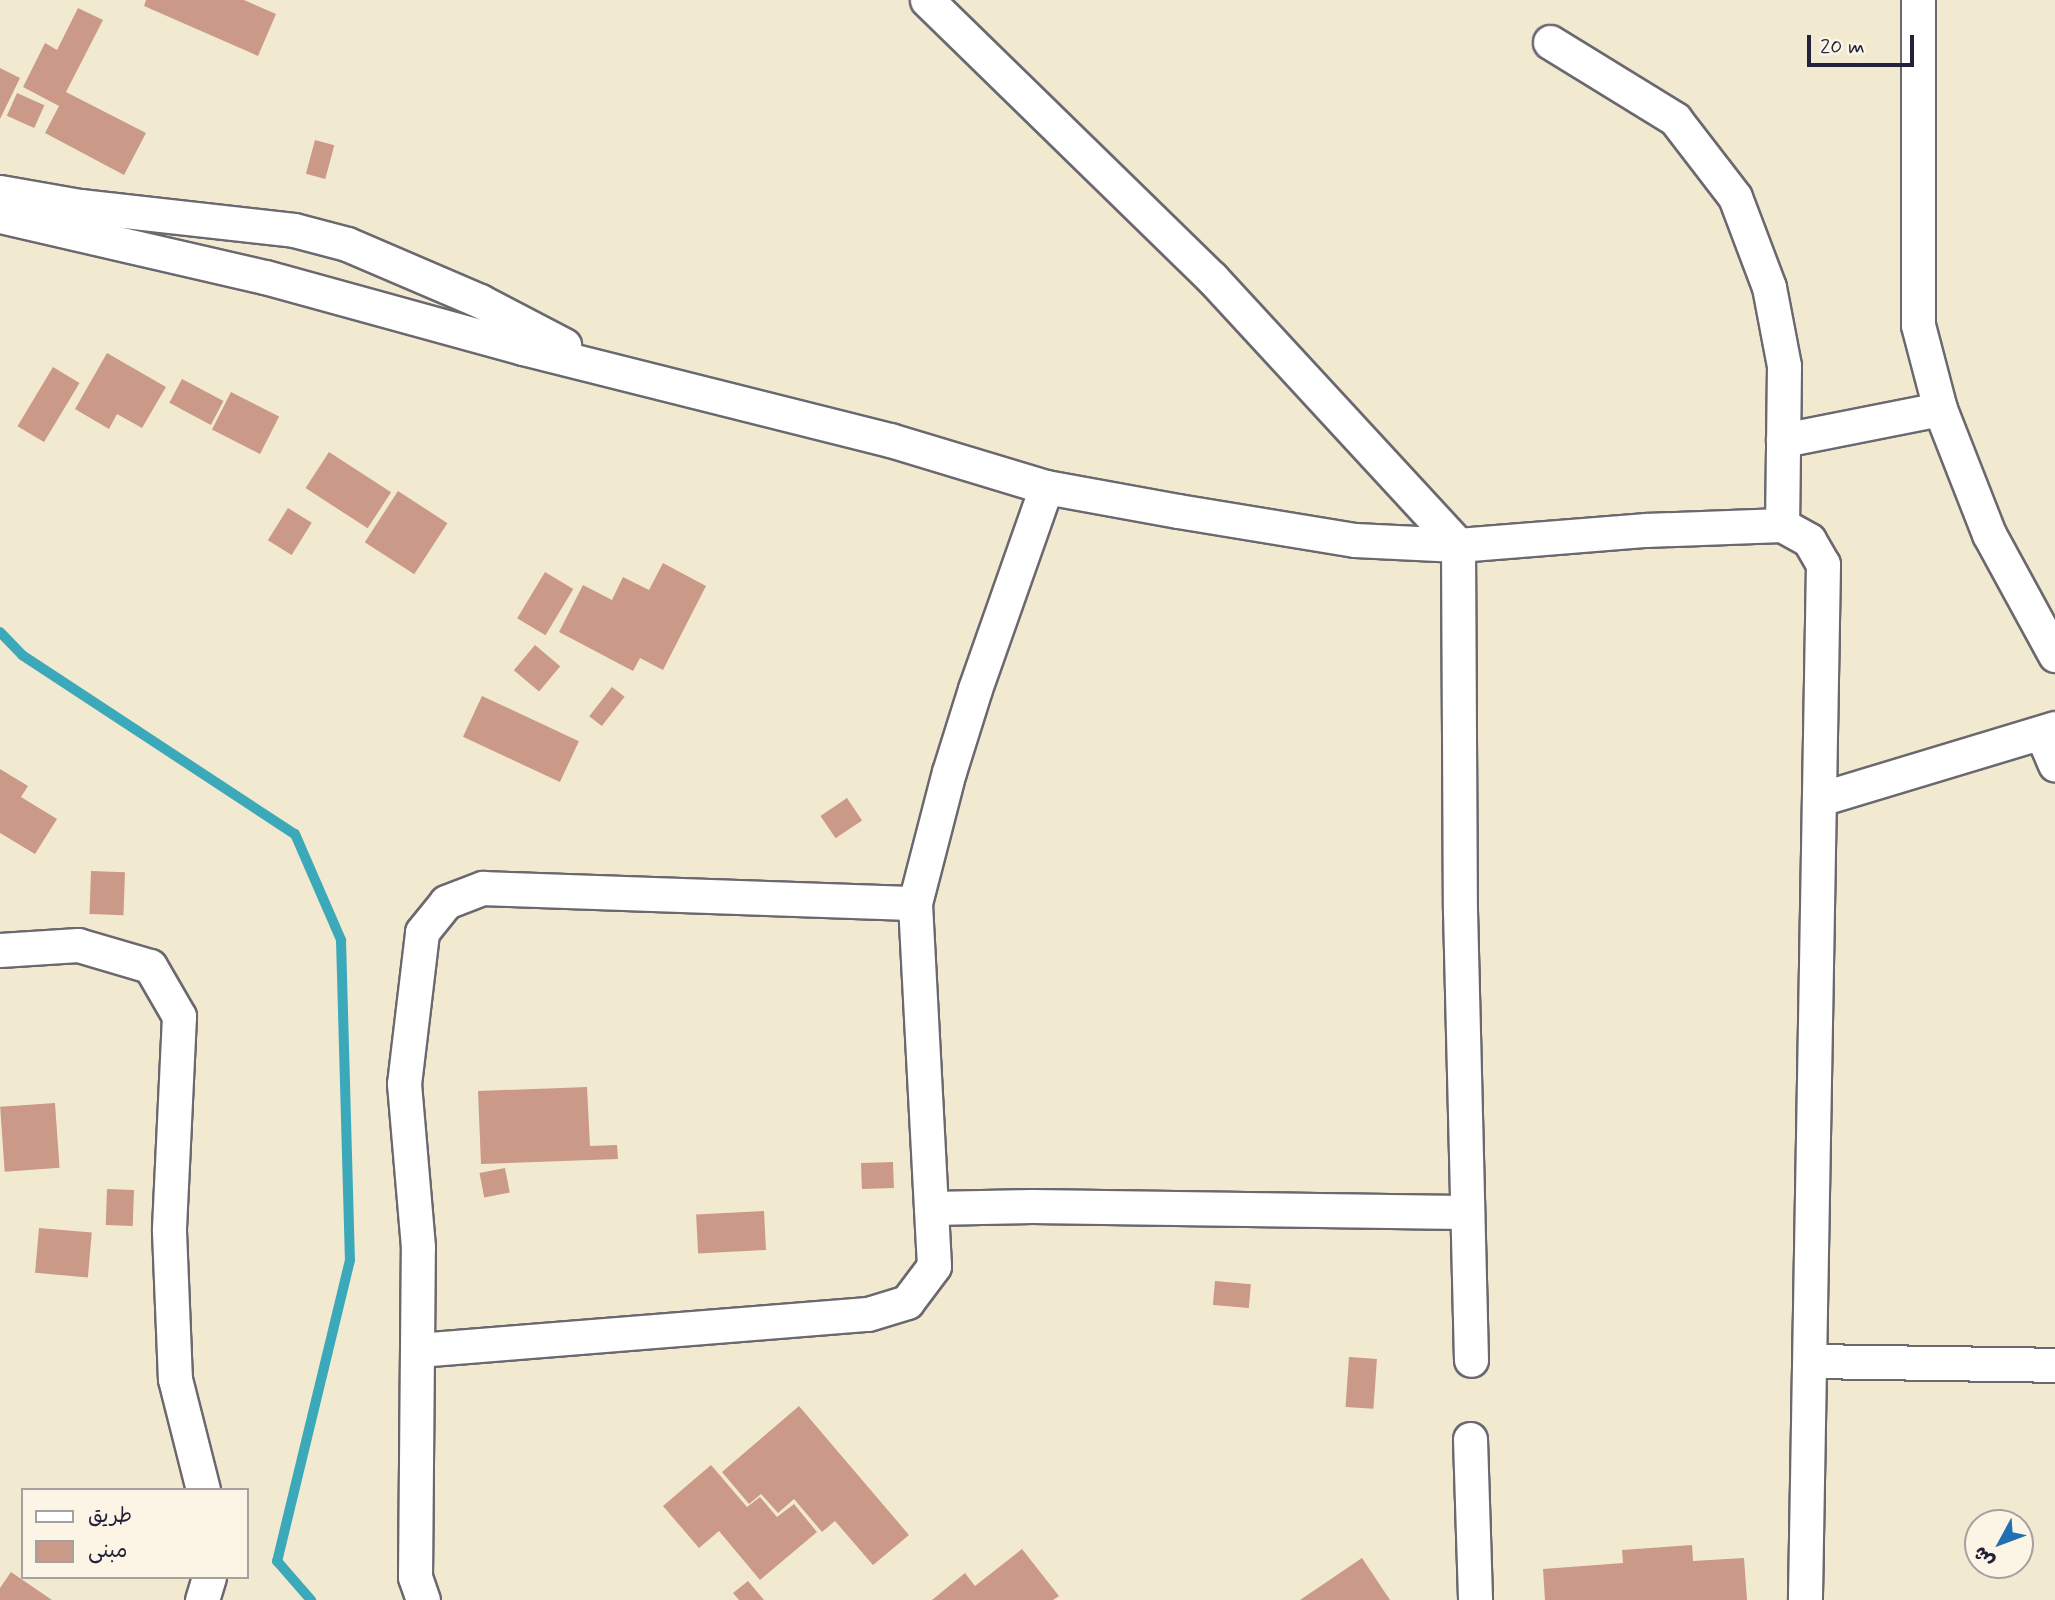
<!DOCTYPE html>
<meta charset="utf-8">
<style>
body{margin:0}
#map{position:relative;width:2055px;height:1600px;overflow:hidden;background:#f2ead0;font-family:Mynerve,"Playpen Sans Arabic",sans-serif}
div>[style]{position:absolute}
.stream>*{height:10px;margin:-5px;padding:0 5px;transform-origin:5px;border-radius:5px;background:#3ba9b9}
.building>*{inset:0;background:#cb9988;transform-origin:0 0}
.roads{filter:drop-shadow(2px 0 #6b686f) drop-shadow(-2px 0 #6b686f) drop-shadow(0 2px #6b686f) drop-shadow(0 -2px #6b686f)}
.street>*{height:33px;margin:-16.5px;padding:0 16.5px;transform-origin:16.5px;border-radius:16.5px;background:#fff}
span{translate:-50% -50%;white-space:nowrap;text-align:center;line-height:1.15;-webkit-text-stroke:6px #fcf5e5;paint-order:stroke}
.legend{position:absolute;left:21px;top:1488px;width:228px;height:91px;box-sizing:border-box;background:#fcf5e5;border:2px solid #a5a1a1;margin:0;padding:9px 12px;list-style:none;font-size:21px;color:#22223b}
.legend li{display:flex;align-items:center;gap:14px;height:35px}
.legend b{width:35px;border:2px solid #a5a1a1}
.north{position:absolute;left:1964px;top:1509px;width:70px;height:70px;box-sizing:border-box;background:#fcf5e5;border:2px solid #a5a1a1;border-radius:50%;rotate:229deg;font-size:19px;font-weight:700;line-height:28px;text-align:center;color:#22223b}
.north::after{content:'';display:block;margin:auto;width:24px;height:32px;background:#1f6fb2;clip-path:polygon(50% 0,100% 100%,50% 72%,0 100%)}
.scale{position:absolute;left:1807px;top:35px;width:107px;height:32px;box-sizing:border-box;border:4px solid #22223b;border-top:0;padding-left:9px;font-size:21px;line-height:24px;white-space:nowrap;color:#22223b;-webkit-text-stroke:5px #fcf5e5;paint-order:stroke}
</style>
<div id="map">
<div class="stream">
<div style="left:0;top:632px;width:32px;rotate:46deg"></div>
<div style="left:22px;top:655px;width:326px;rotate:33.3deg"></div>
<div style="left:295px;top:834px;width:116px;rotate:66.5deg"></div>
<div style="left:341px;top:940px;width:320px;rotate:88.4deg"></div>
<div style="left:350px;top:1260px;width:310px;rotate:103.6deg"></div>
<div style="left:277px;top:1561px;width:52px;rotate:48.9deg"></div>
</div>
<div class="building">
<div style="clip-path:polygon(146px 0,244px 0,276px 14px,258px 56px,144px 6px)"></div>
<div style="clip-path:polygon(78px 8px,103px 20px,66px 92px,146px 133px,124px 175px,45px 133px,59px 106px,23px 87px,45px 43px,57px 50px)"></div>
<div style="clip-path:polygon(0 68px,20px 78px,0 119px)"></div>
<div style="left:17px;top:93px;width:30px;height:25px;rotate:24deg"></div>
<div style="left:315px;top:140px;width:20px;height:35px;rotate:15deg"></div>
<div style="clip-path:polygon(107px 353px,166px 387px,142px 428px,117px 414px,109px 429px,75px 409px)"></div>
<div style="left:53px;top:367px;width:31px;height:69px;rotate:31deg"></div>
<div style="left:182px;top:379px;width:47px;height:27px;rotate:28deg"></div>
<div style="left:231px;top:392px;width:54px;height:42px;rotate:27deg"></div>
<div style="left:329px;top:452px;width:74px;height:43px;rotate:33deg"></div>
<div style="left:398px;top:491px;width:59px;height:61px;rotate:33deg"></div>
<div style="left:288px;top:508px;width:28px;height:38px;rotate:32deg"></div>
<div style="clip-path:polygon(663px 563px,706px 586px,663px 670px,640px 658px,633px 671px,559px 632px,583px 585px,612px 600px,623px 577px,649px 590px)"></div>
<div style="left:545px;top:572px;width:33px;height:54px;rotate:31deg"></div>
<div style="left:535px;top:645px;width:33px;height:33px;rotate:40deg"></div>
<div style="left:612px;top:687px;width:16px;height:37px;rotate:38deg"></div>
<div style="left:482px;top:696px;width:107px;height:45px;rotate:25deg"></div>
<div style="clip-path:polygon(0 769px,28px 786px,21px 797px,57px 819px,35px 854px,0 833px)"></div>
<div style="left:847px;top:798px;width:27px;height:32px;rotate:56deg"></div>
<div style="left:91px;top:871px;width:34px;height:43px;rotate:2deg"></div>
<div style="clip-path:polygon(587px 1087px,590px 1146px,617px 1145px,618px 1159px,481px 1164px,478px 1091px)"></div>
<div style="left:55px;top:1103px;width:65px;height:55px;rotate:86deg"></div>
<div style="left:893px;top:1162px;width:26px;height:32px;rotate:88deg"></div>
<div style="left:505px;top:1168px;width:25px;height:26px;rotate:79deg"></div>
<div style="left:107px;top:1189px;width:27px;height:36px;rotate:2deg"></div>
<div style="left:764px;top:1211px;width:39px;height:68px;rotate:87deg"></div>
<div style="left:39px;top:1228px;width:53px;height:45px;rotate:5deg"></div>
<div style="left:1215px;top:1281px;width:36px;height:24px;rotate:5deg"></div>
<div style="left:1349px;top:1357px;width:28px;height:50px;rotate:4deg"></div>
<div style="clip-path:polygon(799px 1406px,909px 1535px,873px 1565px,835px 1521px,822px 1532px,794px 1499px,778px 1513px,761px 1494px,749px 1504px,722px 1472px)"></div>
<div style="clip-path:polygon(711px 1465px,747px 1507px,760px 1497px,777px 1517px,794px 1504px,817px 1532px,760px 1580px,719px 1531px,699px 1548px,663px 1506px)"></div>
<div style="clip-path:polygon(1692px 1545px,1693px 1561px,1744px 1558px,1747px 1600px,1545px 1600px,1543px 1569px,1623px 1563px,1622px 1550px)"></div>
<div style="clip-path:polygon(1022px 1549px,1059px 1596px,1053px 1600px,932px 1600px,965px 1573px,975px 1586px)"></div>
<div style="clip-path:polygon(1362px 1558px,1390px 1600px,1300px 1600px)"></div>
<div style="clip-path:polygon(11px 1572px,52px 1600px,0 1600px,0 1588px)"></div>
<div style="clip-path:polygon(748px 1581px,764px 1600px,739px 1600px,733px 1593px)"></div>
</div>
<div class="roads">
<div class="street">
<div style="left:927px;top:0;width:398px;rotate:44.3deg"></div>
<div style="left:1212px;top:278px;width:363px;rotate:47.3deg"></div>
<div style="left:1458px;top:545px;width:365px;rotate:89.7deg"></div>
<div style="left:1460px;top:910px;width:450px;rotate:88.6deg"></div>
<div style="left:1918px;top:0;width:325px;rotate:90deg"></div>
<div style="left:1918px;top:325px;width:87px;rotate:75.3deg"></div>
<div style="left:1940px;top:409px;width:134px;rotate:68.6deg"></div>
<div style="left:1989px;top:534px;width:138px;rotate:61.4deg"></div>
<div style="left:1550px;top:42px;width:147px;rotate:31.6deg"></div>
<div style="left:1675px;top:119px;width:98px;rotate:52.4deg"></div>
<div style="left:1735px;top:197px;width:96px;rotate:69.3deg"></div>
<div style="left:1769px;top:287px;width:80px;rotate:79.2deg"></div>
<div style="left:1784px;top:366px;width:159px;rotate:90.7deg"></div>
<div style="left:0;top:192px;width:81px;rotate:9.9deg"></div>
<div style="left:80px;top:206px;width:215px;rotate:6.4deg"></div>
<div style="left:294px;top:230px;width:55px;rotate:14.8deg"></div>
<div style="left:347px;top:244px;width:145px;rotate:23.2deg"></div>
<div style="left:480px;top:301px;width:95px;rotate:27.6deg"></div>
<div style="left:0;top:216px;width:272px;rotate:13deg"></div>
<div style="left:265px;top:277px;width:268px;rotate:15.4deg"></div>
<div style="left:523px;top:348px;width:378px;rotate:14.1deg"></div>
<div style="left:890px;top:440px;width:163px;rotate:16.8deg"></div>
<div style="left:1046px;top:487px;width:134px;rotate:10.3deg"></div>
<div style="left:1178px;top:511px;width:179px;rotate:9.3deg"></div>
<div style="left:1355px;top:540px;width:103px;rotate:2.8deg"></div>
<div style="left:1458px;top:545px;width:189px;rotate:-4.6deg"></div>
<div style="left:1646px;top:530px;width:136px;rotate:-2.1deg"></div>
<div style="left:1782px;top:525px;width:31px;rotate:29deg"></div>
<div style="left:1809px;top:540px;width:28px;rotate:60deg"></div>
<div style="left:1823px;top:564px;width:1036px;rotate:91deg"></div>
<div style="left:1783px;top:440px;width:160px;rotate:-11.2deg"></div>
<div style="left:2042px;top:734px;width:33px;rotate:67deg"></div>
<div style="left:1820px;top:799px;width:245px;rotate:-16.8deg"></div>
<div style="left:0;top:950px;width:78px;rotate:-3.7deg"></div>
<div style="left:78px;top:945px;width:75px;rotate:16.3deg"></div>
<div style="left:150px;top:966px;width:58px;rotate:59.9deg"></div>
<div style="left:179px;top:1016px;width:215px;rotate:92.7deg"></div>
<div style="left:169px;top:1231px;width:148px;rotate:87.7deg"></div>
<div style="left:175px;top:1379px;width:114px;rotate:75.8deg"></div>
<div style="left:931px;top:1208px;width:101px;rotate:-1.1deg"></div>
<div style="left:1032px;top:1206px;width:435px;rotate:0.8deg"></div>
<div style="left:418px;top:1350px;width:451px;rotate:-4.6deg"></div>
<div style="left:868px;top:1314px;width:41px;rotate:-17.1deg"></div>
<div style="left:907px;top:1302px;width:45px;rotate:-53.1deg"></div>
<div style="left:934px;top:1266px;width:363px;rotate:-93deg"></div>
<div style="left:915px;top:903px;width:135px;rotate:-75.5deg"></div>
<div style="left:949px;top:772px;width:87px;rotate:-72.6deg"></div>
<div style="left:975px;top:689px;width:214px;rotate:-70.6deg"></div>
<div style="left:1810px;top:1361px;width:245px;rotate:0.9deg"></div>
<div style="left:1470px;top:1439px;width:161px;rotate:88.2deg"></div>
<div style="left:202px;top:1600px;width:24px;rotate:-73deg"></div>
<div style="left:423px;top:1600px;width:24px;rotate:-109deg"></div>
<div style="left:415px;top:1577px;width:330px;rotate:-89.5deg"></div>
<div style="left:418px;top:1247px;width:164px;rotate:-94.9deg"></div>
<div style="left:404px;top:1084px;width:153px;rotate:-83.2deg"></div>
<div style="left:422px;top:932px;width:38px;rotate:-51deg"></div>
<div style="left:446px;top:902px;width:40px;rotate:-21deg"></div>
<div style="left:483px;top:888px;width:432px;rotate:2deg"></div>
</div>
</div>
<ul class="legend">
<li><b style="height:9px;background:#fff"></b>طريق</li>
<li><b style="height:19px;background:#cb9988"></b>مبنى</li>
</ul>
<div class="north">ش</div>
<div class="scale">20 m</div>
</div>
